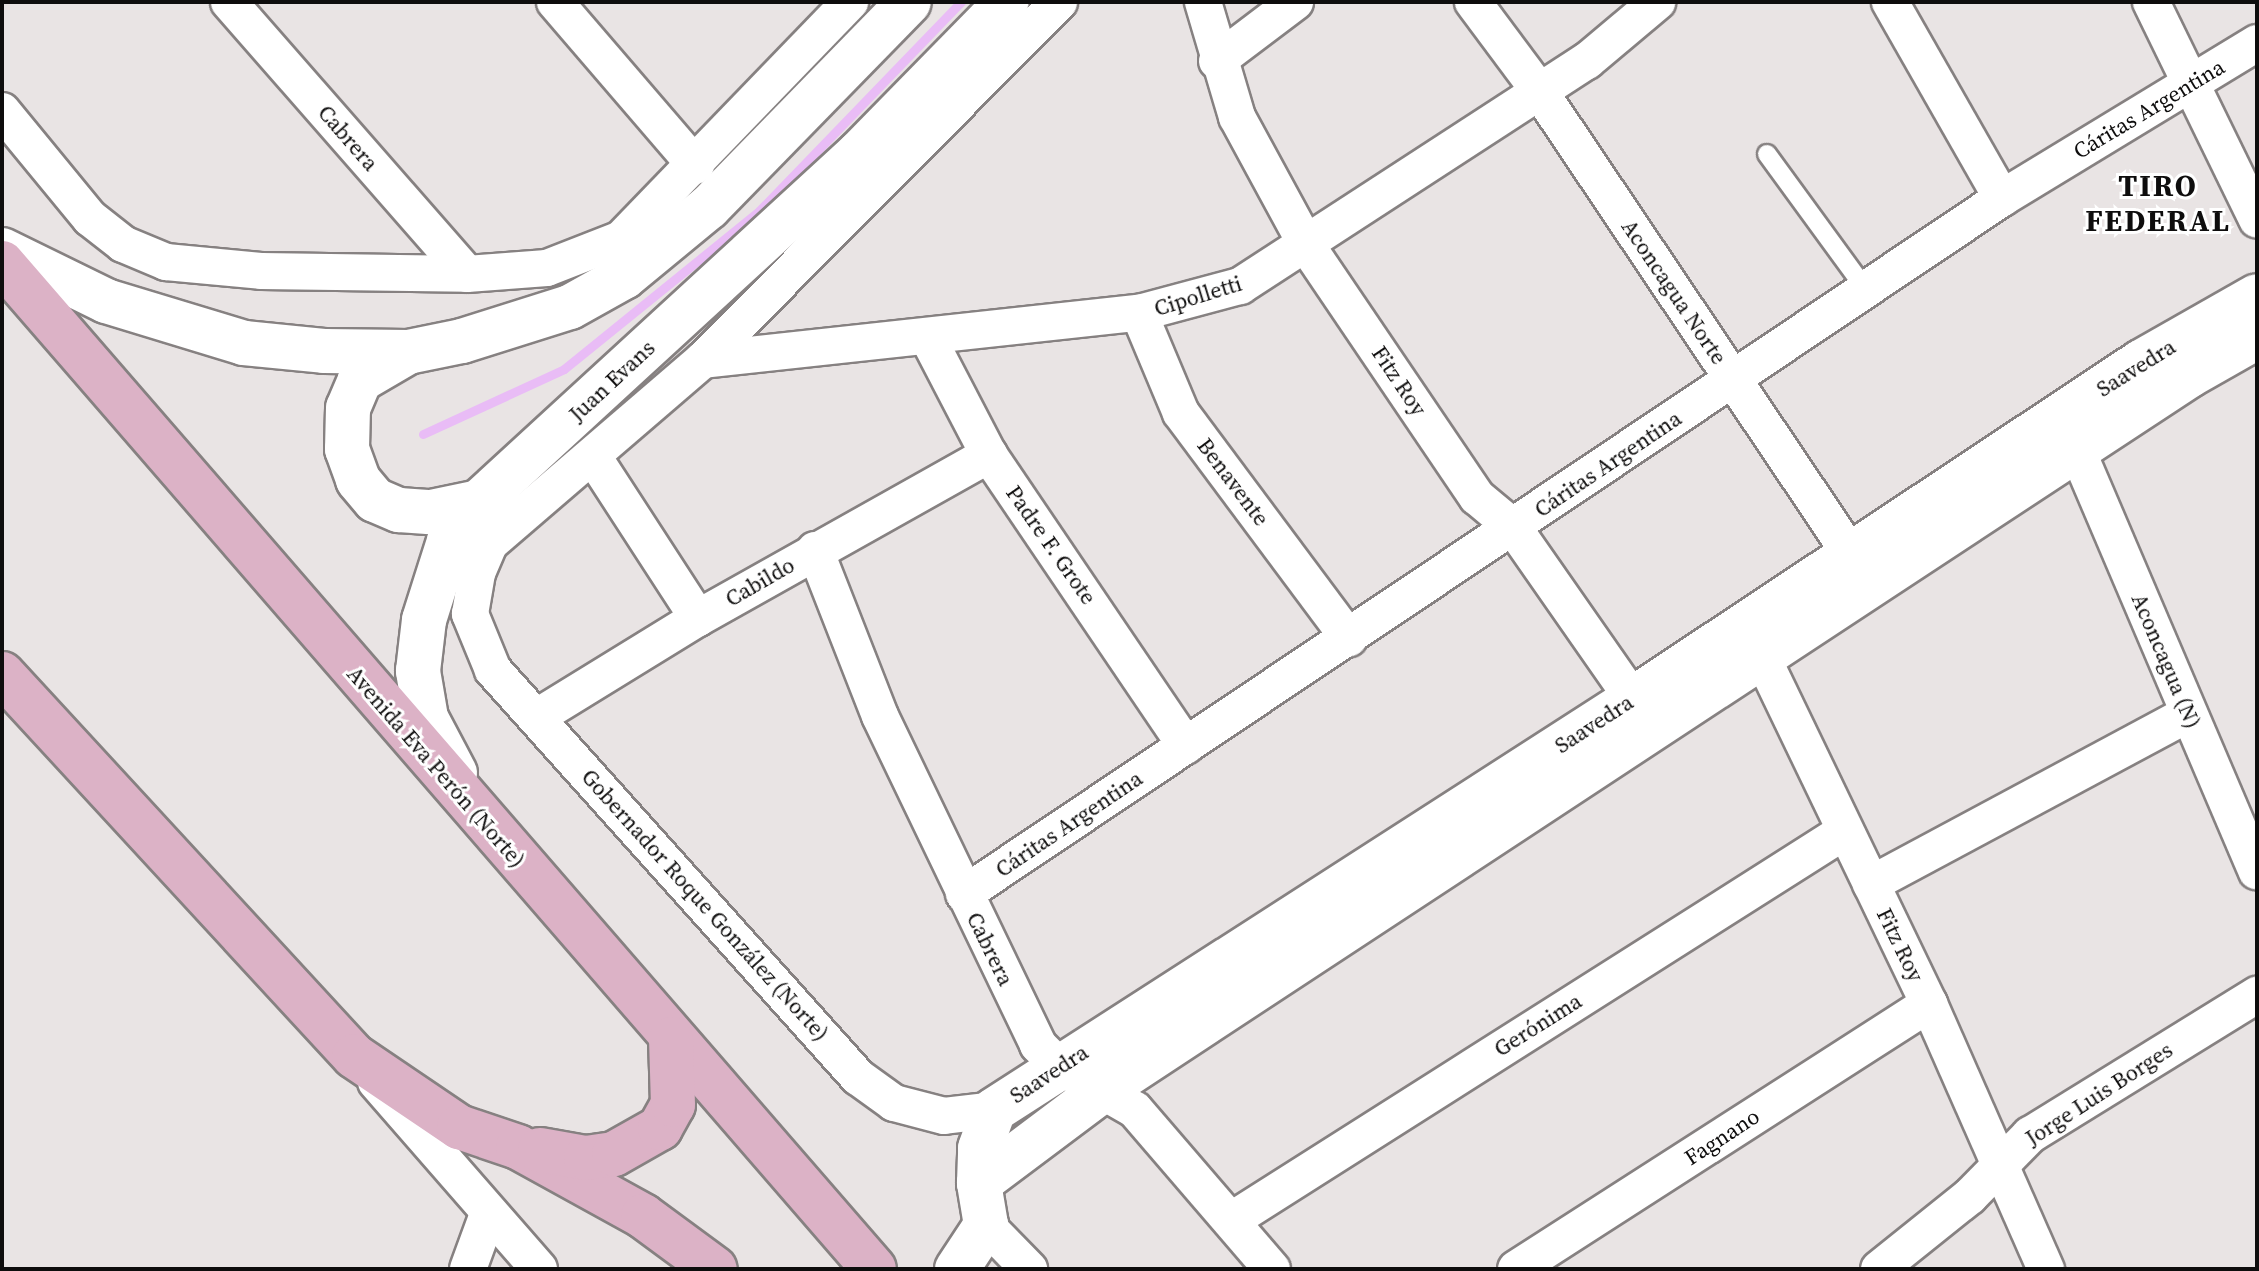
<!DOCTYPE html>
<meta charset="utf-8">
<style>
body{margin:0}
#map{position:relative;width:2259px;height:1271px;overflow:hidden;background:#e9e4e4;font-family:"Source Serif 4",serif}
div>[style]{position:absolute}
.stream>*{height:9px;margin:-4.5px;padding:0 4.5px;transform-origin:4.5px;border-radius:4.5px;background:#e9bcf6}
.roads{filter:drop-shadow(2px 0 #868181) drop-shadow(-2px 0 #868181) drop-shadow(0 2px #868181) drop-shadow(0 -2px #868181)}
.service>*{height:18px;margin:-9px;padding:0 9px;transform-origin:9px;border-radius:9px;background:#fff}
.minor>*{height:36px;margin:-18px;padding:0 18px;transform-origin:18px;border-radius:18px;background:#fff}
.tertiary>*{height:44px;margin:-22px;padding:0 22px;transform-origin:22px;border-radius:22px;background:#fff}
.primary>*{height:44px;margin:-22px;padding:0 22px;transform-origin:22px;border-radius:22px;background:#dcb2c6}
span{translate:-50% -50%;white-space:nowrap;text-align:center;line-height:1.15;-webkit-text-stroke:6px #fff;paint-order:stroke}
.street-label{font-size:22px;color:#0e0d0d}
.district-label{font-size:30px;color:#0e0d0d;font-weight:700;letter-spacing:2px}
.frame{position:absolute;inset:0;border:4px solid #0e0d0d;pointer-events:none}
</style>
<div id="map">
<div class="stream">
<div style="left:423px;top:434px;width:155px;rotate:-24.7deg"></div>
<div style="left:564px;top:369px;width:251px;rotate:-39deg"></div>
<div style="left:759px;top:211px;width:291px;rotate:-46deg"></div>
</div>
<div class="roads">
<div class="service">
<div style="left:1767px;top:154px;width:168px;rotate:53.9deg"></div>
</div>
<div class="minor">
<div style="left:229px;top:2px;width:361px;rotate:48.8deg"></div>
<div style="left:555px;top:2px;width:216px;rotate:49.3deg"></div>
<div style="left:1203px;top:2px;width:120px;rotate:73.5deg"></div>
<div style="left:1237px;top:117px;width:147px;rotate:61.5deg"></div>
<div style="left:1307px;top:246px;width:303px;rotate:55.9deg"></div>
<div style="left:1477px;top:497px;width:47px;rotate:39.8deg"></div>
<div style="left:1513px;top:527px;width:238px;rotate:55.1deg"></div>
<div style="left:1473px;top:2px;width:112px;rotate:53.3deg"></div>
<div style="left:1540px;top:92px;width:584px;rotate:56.09deg"></div>
<div style="left:1890px;top:2px;width:226px;rotate:60.3deg"></div>
<div style="left:2151px;top:2px;width:242px;rotate:64deg"></div>
<div style="left:1217px;top:61px;width:98px;rotate:-37.1deg"></div>
<div style="left:2px;top:111px;width:139px;rotate:50.6deg"></div>
<div style="left:90px;top:218px;width:42px;rotate:38.2deg"></div>
<div style="left:123px;top:244px;width:47px;rotate:22.7deg"></div>
<div style="left:166px;top:262px;width:95px;rotate:5.4deg"></div>
<div style="left:261px;top:271px;width:206px;rotate:0.8deg"></div>
<div style="left:467px;top:274px;width:80px;rotate:-4.3deg"></div>
<div style="left:547px;top:268px;width:79px;rotate:-21.4deg"></div>
<div style="left:621px;top:239px;width:330px;rotate:-46deg"></div>
<div style="left:1139px;top:313px;width:108px;rotate:67.2deg"></div>
<div style="left:1181px;top:413px;width:281px;rotate:53.3deg"></div>
<div style="left:928px;top:338px;width:132px;rotate:62.5deg"></div>
<div style="left:989px;top:455px;width:351px;rotate:55.9deg"></div>
<div style="left:703px;top:360px;width:439px;rotate:-6.2deg"></div>
<div style="left:1139px;top:313px;width:105px;rotate:-15deg"></div>
<div style="left:1240px;top:286px;width:414px;rotate:-33deg"></div>
<div style="left:1587px;top:61px;width:92px;rotate:-40.1deg"></div>
<div style="left:2077px;top:450px;width:458px;rotate:66.9deg"></div>
<div style="left:594px;top:458px;width:191px;rotate:57deg"></div>
<div style="left:815px;top:550px;width:178px;rotate:68.6deg"></div>
<div style="left:880px;top:716px;width:365px;rotate:64.3deg"></div>
<div style="left:1038px;top:1045px;width:31px;rotate:45deg"></div>
<div style="left:1060px;top:1067px;width:86px;rotate:29.8deg"></div>
<div style="left:1135px;top:1110px;width:210px;rotate:49.3deg"></div>
<div style="left:1750px;top:632px;width:413px;rotate:64.3deg"></div>
<div style="left:1929px;top:1004px;width:290px;rotate:66.2deg"></div>
<div style="left:537px;top:717px;width:189px;rotate:-31.6deg"></div>
<div style="left:698px;top:618px;width:334px;rotate:-29.3deg"></div>
<div style="left:1871px;top:884px;width:360px;rotate:-28.2deg"></div>
<div style="left:964px;top:894px;width:1250px;rotate:-33.84deg"></div>
<div style="left:2002px;top:198px;width:298px;rotate:-31.3deg"></div>
<div style="left:376px;top:1082px;width:248px;rotate:48.9deg"></div>
<div style="left:994px;top:1110px;width:50px;rotate:173.2deg"></div>
<div style="left:944px;top:1116px;width:52px;rotate:-165.4deg"></div>
<div style="left:894px;top:1103px;width:44px;rotate:-144.2deg"></div>
<div style="left:858px;top:1077px;width:547px;rotate:-131.89deg"></div>
<div style="left:493px;top:670px;width:61px;rotate:-112.3deg"></div>
<div style="left:470px;top:614px;width:42px;rotate:-80.3deg"></div>
<div style="left:477px;top:573px;width:33px;rotate:-67deg"></div>
<div style="left:490px;top:543px;width:281px;rotate:-40.7deg"></div>
<div style="left:703px;top:360px;width:505px;rotate:-45.16deg"></div>
<div style="left:1232px;top:1220px;width:726px;rotate:-32.4deg"></div>
<div style="left:986px;top:1225px;width:62px;rotate:45.7deg"></div>
<div style="left:468px;top:1269px;width:59px;rotate:-70deg"></div>
<div style="left:1516px;top:1269px;width:491px;rotate:-32.7deg"></div>
<div style="left:1879px;top:1269px;width:117px;rotate:-38.7deg"></div>
<div style="left:1970px;top:1196px;width:86px;rotate:-45.5deg"></div>
<div style="left:2030px;top:1135px;width:267px;rotate:-31.7deg"></div>
</div>
<div class="tertiary">
<div style="left:2px;top:250px;width:116px;rotate:26.1deg"></div>
<div style="left:106px;top:301px;width:144px;rotate:16.9deg"></div>
<div style="left:244px;top:343px;width:80px;rotate:5.7deg"></div>
<div style="left:324px;top:351px;width:84px;rotate:0.7deg"></div>
<div style="left:408px;top:352px;width:55px;rotate:-11.5deg"></div>
<div style="left:462px;top:341px;width:113px;rotate:-17.5deg"></div>
<div style="left:570px;top:307px;width:62px;rotate:-29.1deg"></div>
<div style="left:624px;top:277px;width:110px;rotate:-39.5deg"></div>
<div style="left:709px;top:207px;width:286px;rotate:-45.7deg"></div>
<div style="left:408px;top:352px;width:56px;rotate:149.7deg"></div>
<div style="left:360px;top:380px;width:30px;rotate:113deg"></div>
<div style="left:348px;top:408px;width:41px;rotate:91.4deg"></div>
<div style="left:347px;top:449px;width:33px;rotate:70deg"></div>
<div style="left:358px;top:480px;width:26px;rotate:50deg"></div>
<div style="left:375px;top:500px;width:26px;rotate:23deg"></div>
<div style="left:399px;top:510px;width:32px;rotate:4deg"></div>
<div style="left:431px;top:512px;width:49px;rotate:-11.8deg"></div>
<div style="left:455px;top:773px;width:62px;rotate:-117.8deg"></div>
<div style="left:426px;top:718px;width:48px;rotate:-99.7deg"></div>
<div style="left:418px;top:671px;width:51px;rotate:-83.3deg"></div>
<div style="left:424px;top:620px;width:83px;rotate:-72.4deg"></div>
<div style="left:449px;top:541px;width:49px;rotate:-52.4deg"></div>
<div style="left:479px;top:502px;width:516px;rotate:-42.57deg"></div>
<div style="left:859px;top:153px;width:211px;rotate:-45.6deg"></div>
<div style="left:979px;top:1183px;width:151px;rotate:-36.9deg"></div>
<div style="left:1100px;top:1092px;width:1305px;rotate:-33.34deg"></div>
<div style="left:2190px;top:375px;width:77px;rotate:-29.6deg"></div>
<div style="left:957px;top:1269px;width:53px;rotate:-56.6deg"></div>
<div style="left:986px;top:1225px;width:43px;rotate:-99.5deg"></div>
<div style="left:979px;top:1183px;width:35px;rotate:-88deg"></div>
<div style="left:980px;top:1148px;width:40px;rotate:-69.8deg"></div>
<div style="left:994px;top:1110px;width:760px;rotate:-32.75deg"></div>
<div style="left:1633px;top:699px;width:610px;rotate:-33.56deg"></div>
<div style="left:2141px;top:362px;width:133px;rotate:-29.6deg"></div>
</div>
<div class="primary">
<div style="left:2px;top:263px;width:1331px;rotate:49.08deg"></div>
<div style="left:2px;top:674px;width:519px;rotate:47.34deg"></div>
<div style="left:354px;top:1056px;width:127px;rotate:34.1deg"></div>
<div style="left:459px;top:1127px;width:62px;rotate:18.7deg"></div>
<div style="left:518px;top:1147px;width:143px;rotate:28.9deg"></div>
<div style="left:643px;top:1216px;width:89px;rotate:36.4deg"></div>
<div style="left:540px;top:1150px;width:47px;rotate:9.9deg"></div>
<div style="left:586px;top:1158px;width:28px;rotate:-8deg"></div>
<div style="left:614px;top:1154px;width:53px;rotate:-29.5deg"></div>
<div style="left:660px;top:1128px;width:26px;rotate:-61deg"></div>
<div style="left:673px;top:1105px;width:66px;rotate:-91.7deg"></div>
</div>
</div>
<div class="street-label">
<span style="left:2149px;top:109px;rotate:-31deg">Cáritas Argentina</span>
<span style="left:348px;top:138px;rotate:49deg">Cabrera</span>
<span style="left:1674px;top:292px;rotate:56deg">Aconcagua Norte</span>
<span style="left:1198px;top:296px;rotate:-17deg">Cipolletti</span>
<span style="left:2136px;top:368px;rotate:-32deg">Saavedra</span>
<span style="left:612px;top:381px;rotate:-43deg">Juan Evans</span>
<span style="left:1399px;top:381px;rotate:56deg">Fitz Roy</span>
<span style="left:1608px;top:464px;rotate:-34deg">Cáritas Argentina</span>
<span style="left:1233px;top:482px;rotate:53deg">Benavente</span>
<span style="left:1051px;top:545px;rotate:55deg">Padre F. Grote</span>
<span style="left:760px;top:582px;rotate:-30deg">Cabildo</span>
<span style="left:2166px;top:661px;rotate:67deg">Aconcagua (N)</span>
<span style="left:1594px;top:724px;rotate:-33deg">Saavedra</span>
<span style="left:436px;top:767px;rotate:49deg">Avenida Eva Perón (Norte)</span>
<span style="left:1069px;top:824px;rotate:-34deg">Cáritas Argentina</span>
<span style="left:705px;top:905px;rotate:48deg">Gobernador Roque González (Norte)</span>
<span style="left:1900px;top:945px;rotate:64deg">Fitz Roy</span>
<span style="left:990px;top:949px;rotate:64deg">Cabrera</span>
<span style="left:1538px;top:1025px;rotate:-32deg">Gerónima</span>
<span style="left:1049px;top:1074px;rotate:-33deg">Saavedra</span>
<span style="left:2099px;top:1094px;rotate:-33deg">Jorge Luis Borges</span>
<span style="left:1722px;top:1137px;rotate:-33deg">Fagnano</span>
</div>
<div class="district-label">
<span style="left:2158px;top:203px">TIRO<br>FEDERAL</span>
</div>
<div class="frame"></div>
</div>
